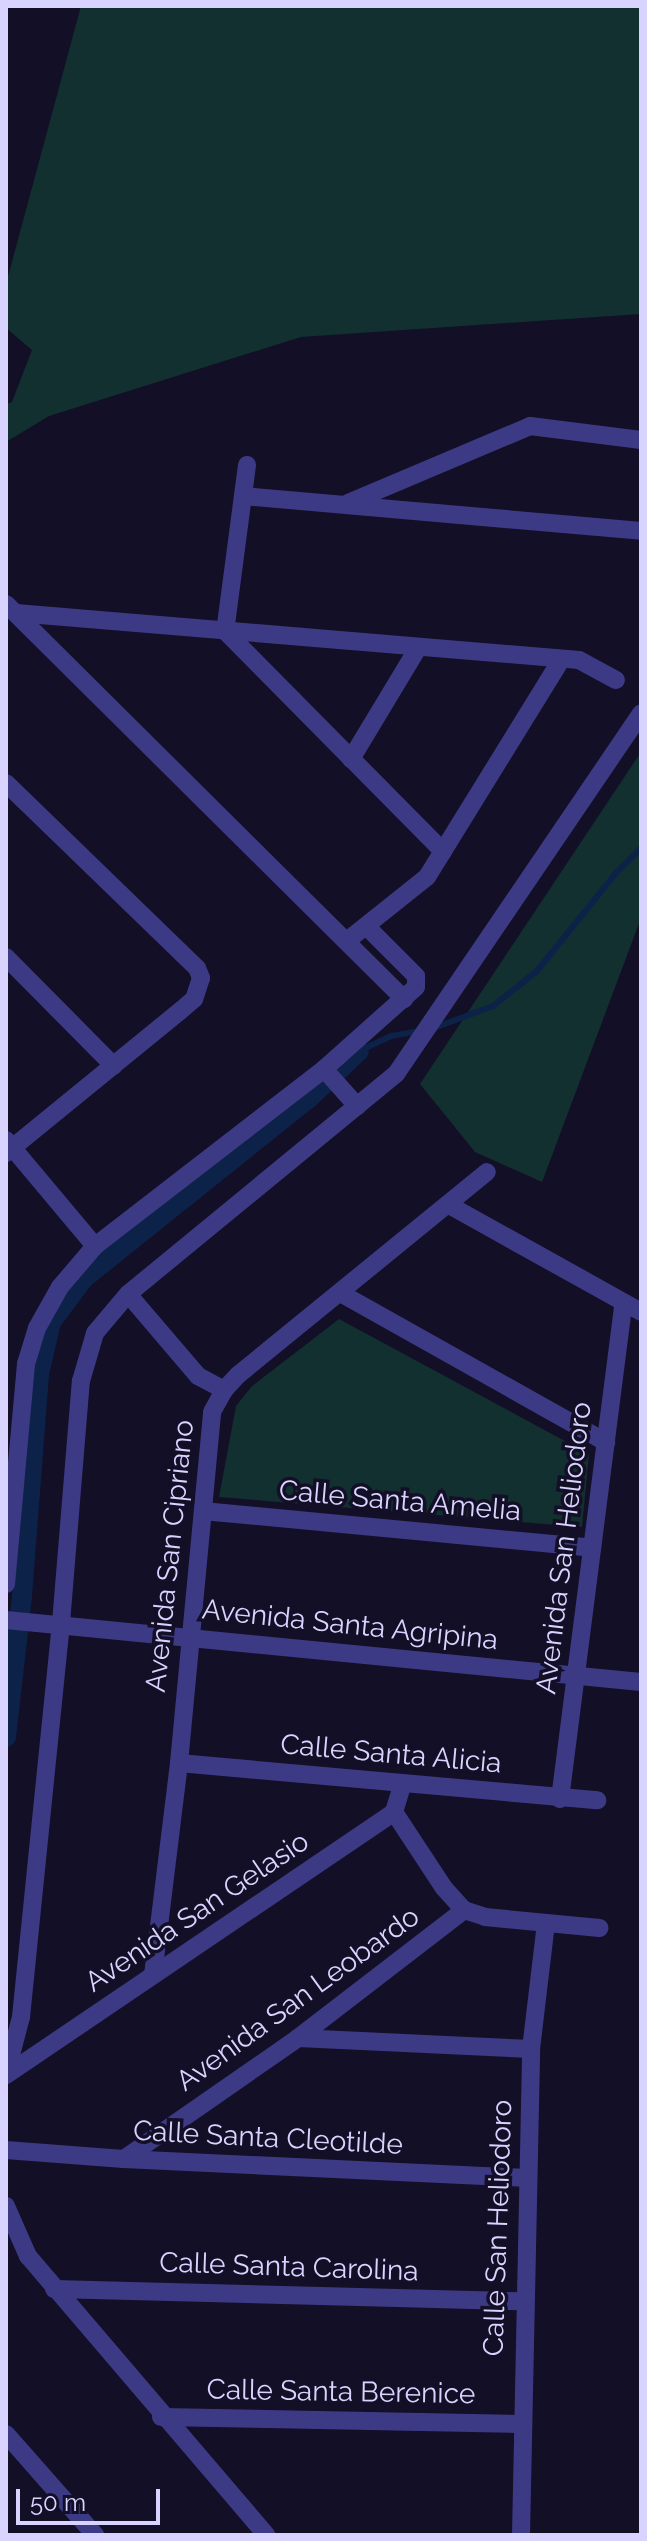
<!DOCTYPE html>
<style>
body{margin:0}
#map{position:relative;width:647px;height:2541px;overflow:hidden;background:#130f26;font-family:Raleway,sans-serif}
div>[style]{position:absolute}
.green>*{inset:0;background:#12302f}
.stream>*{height:6px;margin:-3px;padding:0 3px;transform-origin:3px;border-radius:3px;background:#0c2248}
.canal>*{height:20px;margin:-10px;padding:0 10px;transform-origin:10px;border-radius:10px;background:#0c2248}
.street>*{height:18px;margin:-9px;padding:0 9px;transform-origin:9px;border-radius:9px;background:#3d3a85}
span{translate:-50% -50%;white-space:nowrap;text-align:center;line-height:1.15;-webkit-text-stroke:7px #130f26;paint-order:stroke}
.street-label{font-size:28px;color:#d9d4ff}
.frame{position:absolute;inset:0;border:8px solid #d9d4ff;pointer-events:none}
.scale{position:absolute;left:16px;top:2489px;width:144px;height:36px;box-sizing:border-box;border:4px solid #d9d4ff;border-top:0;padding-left:10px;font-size:24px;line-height:28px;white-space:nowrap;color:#d9d4ff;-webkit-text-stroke:6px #130f26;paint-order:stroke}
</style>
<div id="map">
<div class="green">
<div style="clip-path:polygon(81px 6px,641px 6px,641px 314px,301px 337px,49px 416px,6px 442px,6px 404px,12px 402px,32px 350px,6px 328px,6px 284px)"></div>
<div style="clip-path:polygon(641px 752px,641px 918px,542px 1182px,475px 1152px,420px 1084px)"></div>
<div style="clip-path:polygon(339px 1319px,589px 1454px,582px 1527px,219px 1497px,236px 1406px,252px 1386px)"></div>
</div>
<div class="stream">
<div style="left:434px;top:1028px;width:63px;rotate:-20.4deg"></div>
<div style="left:493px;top:1006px;width:56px;rotate:-38.5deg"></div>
<div style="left:537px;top:971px;width:126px;rotate:-51.1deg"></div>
<div style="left:616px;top:873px;width:35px;rotate:-45deg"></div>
<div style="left:359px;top:1051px;width:35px;rotate:-25deg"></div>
<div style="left:391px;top:1036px;width:28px;rotate:-10deg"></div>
</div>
<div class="canal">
<div style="left:6px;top:1737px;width:142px;rotate:-83.5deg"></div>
<div style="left:22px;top:1596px;width:223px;rotate:-85.6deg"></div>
<div style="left:39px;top:1374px;width:53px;rotate:-77deg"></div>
<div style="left:51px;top:1322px;width:54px;rotate:-53.3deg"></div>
<div style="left:83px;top:1279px;width:288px;rotate:-38.7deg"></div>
<div style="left:308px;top:1099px;width:70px;rotate:-43.3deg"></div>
</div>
<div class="street">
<div style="left:247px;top:465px;width:167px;rotate:97.5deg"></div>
<div style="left:225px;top:631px;width:310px;rotate:45.3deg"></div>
<div style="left:243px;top:496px;width:400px;rotate:5deg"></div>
<div style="left:348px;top:503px;width:198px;rotate:-22.9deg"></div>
<div style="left:530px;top:426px;width:112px;rotate:7.2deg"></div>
<div style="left:6px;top:604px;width:561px;rotate:44.78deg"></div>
<div style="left:16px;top:613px;width:565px;rotate:4.77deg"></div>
<div style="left:579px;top:660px;width:42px;rotate:28.4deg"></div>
<div style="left:351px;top:759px;width:130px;rotate:-58.9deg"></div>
<div style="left:6px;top:783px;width:266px;rotate:44.1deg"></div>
<div style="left:197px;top:968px;width:11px;rotate:68deg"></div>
<div style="left:201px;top:978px;width:22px;rotate:108deg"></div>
<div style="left:194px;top:999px;width:18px;rotate:139deg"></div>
<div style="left:180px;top:1011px;width:225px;rotate:140.8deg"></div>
<div style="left:348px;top:940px;width:101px;rotate:-38.6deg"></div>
<div style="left:427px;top:877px;width:255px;rotate:-58.3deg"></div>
<div style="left:6px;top:957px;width:153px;rotate:45.3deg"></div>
<div style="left:324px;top:1069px;width:123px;rotate:-41.7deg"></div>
<div style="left:416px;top:987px;width:11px;rotate:-90deg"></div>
<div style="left:416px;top:976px;width:69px;rotate:-135deg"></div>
<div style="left:6px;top:1140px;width:138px;rotate:50deg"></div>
<div style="left:449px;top:1205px;width:220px;rotate:29.1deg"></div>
<div style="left:128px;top:1294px;width:108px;rotate:49.5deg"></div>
<div style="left:198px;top:1376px;width:30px;rotate:28deg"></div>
<div style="left:342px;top:1294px;width:303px;rotate:29.3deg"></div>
<div style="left:203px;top:1511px;width:391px;rotate:5.4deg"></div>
<div style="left:6px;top:1584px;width:221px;rotate:-84.8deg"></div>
<div style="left:26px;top:1364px;width:38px;rotate:-73deg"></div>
<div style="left:37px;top:1328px;width:47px;rotate:-60.7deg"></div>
<div style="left:60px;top:1287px;width:54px;rotate:-49.5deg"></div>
<div style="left:95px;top:1246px;width:289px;rotate:-37.7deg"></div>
<div style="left:324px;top:1069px;width:50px;rotate:48.3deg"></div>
<div style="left:6px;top:1620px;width:638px;rotate:5.58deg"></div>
<div style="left:179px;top:1763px;width:420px;rotate:5.1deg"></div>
<div style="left:560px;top:1799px;width:499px;rotate:-82.7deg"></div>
<div style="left:394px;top:1812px;width:91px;rotate:56.7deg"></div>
<div style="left:444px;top:1888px;width:30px;rotate:48deg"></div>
<div style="left:464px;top:1910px;width:22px;rotate:18deg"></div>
<div style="left:485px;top:1917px;width:115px;rotate:5.5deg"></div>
<div style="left:153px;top:1975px;width:214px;rotate:-83deg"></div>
<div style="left:179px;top:1763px;width:353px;rotate:-84.6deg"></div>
<div style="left:212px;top:1412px;width:25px;rotate:-61deg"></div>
<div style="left:224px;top:1390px;width:21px;rotate:-47deg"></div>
<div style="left:238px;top:1375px;width:321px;rotate:-39.2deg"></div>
<div style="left:298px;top:2038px;width:233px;rotate:2.7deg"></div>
<div style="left:6px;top:2074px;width:59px;rotate:-75.3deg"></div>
<div style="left:21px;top:2017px;width:396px;rotate:-84.2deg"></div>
<div style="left:61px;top:1623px;width:243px;rotate:-85.3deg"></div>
<div style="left:81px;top:1381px;width:50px;rotate:-73.7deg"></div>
<div style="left:95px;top:1333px;width:51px;rotate:-49.8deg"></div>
<div style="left:128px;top:1294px;width:347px;rotate:-39.4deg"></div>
<div style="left:396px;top:1074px;width:436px;rotate:-55.8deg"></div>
<div style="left:6px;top:2075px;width:469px;rotate:-34.1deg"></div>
<div style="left:394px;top:1812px;width:30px;rotate:-73deg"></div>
<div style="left:6px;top:2150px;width:118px;rotate:4.4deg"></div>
<div style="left:124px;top:2159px;width:403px;rotate:2.7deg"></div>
<div style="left:124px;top:2159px;width:212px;rotate:-34.8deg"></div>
<div style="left:298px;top:2038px;width:210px;rotate:-37.6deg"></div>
<div style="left:6px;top:2206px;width:55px;rotate:66.3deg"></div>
<div style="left:28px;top:2256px;width:367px;rotate:49.5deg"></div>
<div style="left:54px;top:2289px;width:469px;rotate:1.5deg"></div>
<div style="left:161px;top:2417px;width:360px;rotate:1.1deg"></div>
<div style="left:6px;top:2434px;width:135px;rotate:48.6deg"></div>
<div style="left:521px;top:2535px;width:486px;rotate:-88.8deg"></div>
<div style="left:531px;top:2049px;width:127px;rotate:-83.2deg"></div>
</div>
<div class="street-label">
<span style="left:400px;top:1501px;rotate:5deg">Calle Santa Amelia</span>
<span style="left:564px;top:1548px;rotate:-83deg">Avenida San Heliodoro</span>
<span style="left:170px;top:1556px;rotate:-84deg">Avenida San Cipriano</span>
<span style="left:350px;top:1625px;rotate:6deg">Avenida Santa Agripina</span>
<span style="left:391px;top:1754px;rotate:5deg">Calle Santa Alicia</span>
<span style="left:197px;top:1912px;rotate:-34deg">Avenida San Gelasio</span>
<span style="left:298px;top:1999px;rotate:-36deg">Avenida San Leobardo</span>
<span style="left:268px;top:2138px;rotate:3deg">Calle Santa Cleotilde</span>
<span style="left:498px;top:2228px;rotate:-88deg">Calle San Heliodoro</span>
<span style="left:289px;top:2267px;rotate:2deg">Calle Santa Carolina</span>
<span style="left:341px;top:2392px;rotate:1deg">Calle Santa Berenice</span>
</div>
<div class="frame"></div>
<div class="scale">50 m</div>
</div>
